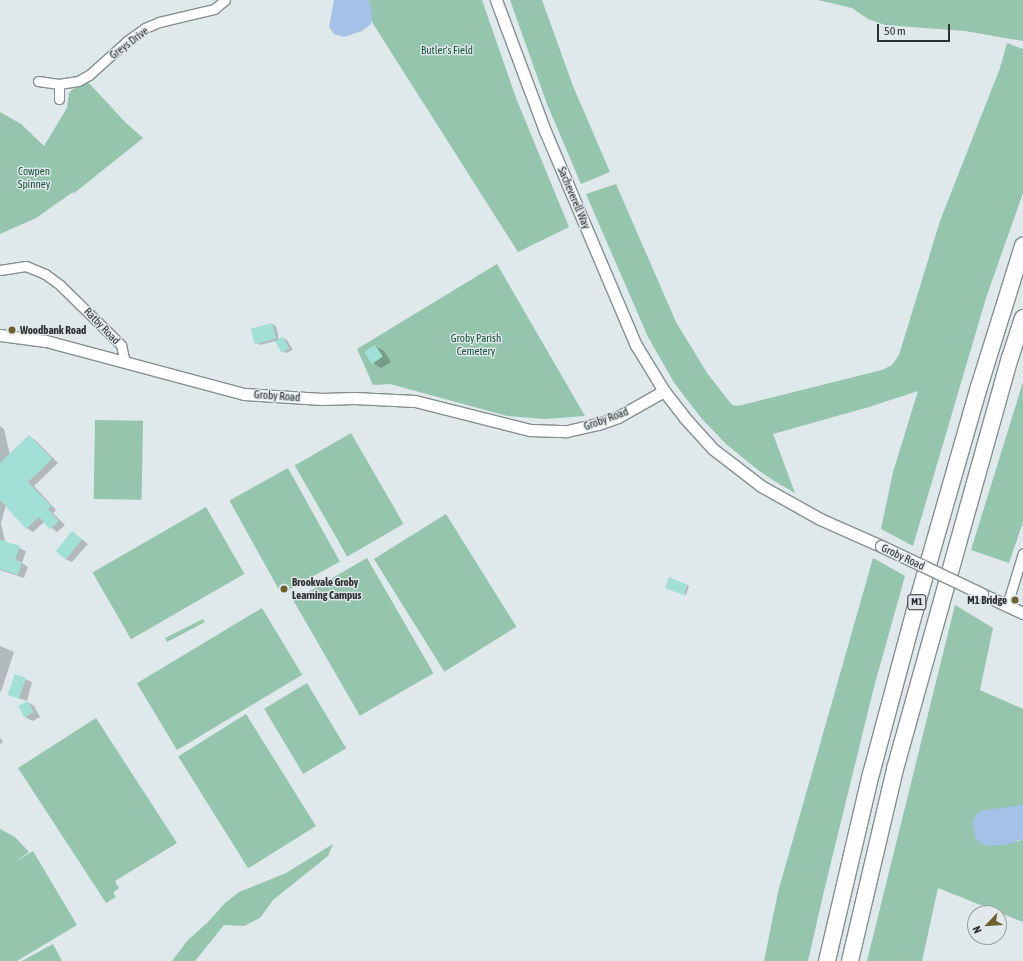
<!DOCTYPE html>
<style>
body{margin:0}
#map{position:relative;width:1023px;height:961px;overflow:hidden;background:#dfe8ea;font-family:"Asap Condensed",sans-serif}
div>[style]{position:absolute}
.green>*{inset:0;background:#95c5ac;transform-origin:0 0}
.water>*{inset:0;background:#a4c1e7}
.shadow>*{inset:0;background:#0003}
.building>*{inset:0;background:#a2dfd6;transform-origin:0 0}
.roads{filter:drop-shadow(1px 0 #868f91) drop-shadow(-1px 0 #868f91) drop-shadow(0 1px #868f91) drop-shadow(0 -1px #868f91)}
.minor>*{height:9px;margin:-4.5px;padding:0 4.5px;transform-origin:4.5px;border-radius:4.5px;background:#fff}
.tertiary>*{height:11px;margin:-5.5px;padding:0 5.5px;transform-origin:5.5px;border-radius:5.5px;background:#fff}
.motorway>*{height:16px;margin:-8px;padding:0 8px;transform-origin:8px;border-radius:8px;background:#fff}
.bridges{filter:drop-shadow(1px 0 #868f91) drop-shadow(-1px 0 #868f91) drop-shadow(0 1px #868f91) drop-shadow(0 -1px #868f91)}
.tertiary-bridge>*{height:11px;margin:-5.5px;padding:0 5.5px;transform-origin:5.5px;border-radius:5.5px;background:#fff}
.dots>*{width:11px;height:11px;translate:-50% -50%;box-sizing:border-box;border:2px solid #dfe8ea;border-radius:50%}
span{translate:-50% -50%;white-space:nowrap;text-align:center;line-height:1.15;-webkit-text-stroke:3px #dfe8ea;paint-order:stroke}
.shield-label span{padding:1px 3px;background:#dfe8ea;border:1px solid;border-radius:3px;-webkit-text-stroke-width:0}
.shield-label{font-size:10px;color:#2d3031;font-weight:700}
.street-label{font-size:11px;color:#2d3031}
.park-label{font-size:11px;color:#18533a}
.poi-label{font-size:11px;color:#2d3031;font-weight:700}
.left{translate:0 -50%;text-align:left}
.right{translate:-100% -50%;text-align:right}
.north{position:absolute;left:967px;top:905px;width:40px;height:40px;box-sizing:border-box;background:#dfe8ea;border:1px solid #989ea0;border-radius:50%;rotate:245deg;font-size:11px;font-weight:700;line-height:16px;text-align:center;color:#2d3031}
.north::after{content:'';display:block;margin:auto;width:14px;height:18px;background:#6f5f2d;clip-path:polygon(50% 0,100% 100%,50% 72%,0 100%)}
.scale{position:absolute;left:877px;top:24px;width:73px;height:18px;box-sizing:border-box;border:2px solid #2d3031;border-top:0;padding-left:5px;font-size:12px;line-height:14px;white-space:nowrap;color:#2d3031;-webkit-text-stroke:3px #dfe8ea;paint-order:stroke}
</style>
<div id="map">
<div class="green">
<div style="clip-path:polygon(358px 0,482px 0,516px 98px,569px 227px,518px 252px)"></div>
<div style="clip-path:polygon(510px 0,542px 0,573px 86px,610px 172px,581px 184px,547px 104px)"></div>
<div style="clip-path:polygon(818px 0,1023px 0,1023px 41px,965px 31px,885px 25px,868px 19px,852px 8px)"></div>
<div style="clip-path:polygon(1007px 43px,1023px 49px,1023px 193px,986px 298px,913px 546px,881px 529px,893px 472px,918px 391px,869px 407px,773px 434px,795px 493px,776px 482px,758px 470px,726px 444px,702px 419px,675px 384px,648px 337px,586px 194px,616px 184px,676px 322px,707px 373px,732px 405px,738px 406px,882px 370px,892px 365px,899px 355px,940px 221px,1000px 68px)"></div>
<div style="clip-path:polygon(88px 82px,125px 122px,143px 138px,73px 194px,73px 192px,36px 218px,0 234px,0 112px,21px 124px,44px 146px,67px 108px,69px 93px,73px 89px)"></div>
<div style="clip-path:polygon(497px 264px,585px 416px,545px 419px,507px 416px,390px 384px,373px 385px,357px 349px)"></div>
<div style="clip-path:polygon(1023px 382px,1023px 522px,1009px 563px,971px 550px)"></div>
<div style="left:95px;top:420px;width:48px;height:79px;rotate:1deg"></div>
<div style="left:351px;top:433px;width:105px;height:65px;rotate:60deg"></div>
<div style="left:288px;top:468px;width:107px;height:67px;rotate:61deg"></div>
<div style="left:206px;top:507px;width:77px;height:131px;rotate:60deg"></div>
<div style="left:446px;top:514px;width:133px;height:85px;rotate:58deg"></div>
<div style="left:367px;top:558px;width:133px;height:85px;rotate:60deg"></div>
<div style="clip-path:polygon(873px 558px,905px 576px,874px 687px,824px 891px,808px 961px,764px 961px,778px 892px)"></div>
<div style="clip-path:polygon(955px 605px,993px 628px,980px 690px,1023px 709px,1023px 805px,1021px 805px,1017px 842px,1023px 839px,1023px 922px,938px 888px,922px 961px,867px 961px)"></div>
<div style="left:262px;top:608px;width:78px;height:146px;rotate:59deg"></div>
<div style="clip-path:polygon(203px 619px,205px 622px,167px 642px,165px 638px)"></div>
<div style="left:307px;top:683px;width:76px;height:50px;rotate:59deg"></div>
<div style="left:246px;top:714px;width:132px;height:80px;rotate:58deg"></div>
<div style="clip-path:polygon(96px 718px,177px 843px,115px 881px,119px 888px,113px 893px,116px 897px,106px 903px,18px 768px)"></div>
<div style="clip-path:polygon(0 829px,15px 837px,29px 852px,13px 863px,33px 851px,77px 925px,17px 961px,0 961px)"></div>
<div style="clip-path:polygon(333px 844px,328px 856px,273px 900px,260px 918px,244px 926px,224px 925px,195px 961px,172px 961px,188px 940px,208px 922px,225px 903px,239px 892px,286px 873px)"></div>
<div style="clip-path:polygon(53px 944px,62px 961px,22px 961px)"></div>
</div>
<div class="water">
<div style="clip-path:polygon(334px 0,369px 0,372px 10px,371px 24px,362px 31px,344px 37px,334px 34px,329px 27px)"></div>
<div style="clip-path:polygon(1021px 805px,1023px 805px,1023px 839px,1005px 845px,987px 846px,980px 843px,976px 839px,972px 822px,976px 815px,980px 811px)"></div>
</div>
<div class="shadow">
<div style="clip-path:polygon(272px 324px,276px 326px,279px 340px,283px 338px,287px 340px,293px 350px,286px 353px,282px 351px,276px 341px,260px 345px,256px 342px)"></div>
<div style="clip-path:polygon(375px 346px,384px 351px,391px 362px,381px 368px,373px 363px)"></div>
<div style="clip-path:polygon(0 426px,4px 429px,10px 455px,29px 436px,35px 440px,58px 463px,34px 486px,56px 510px,53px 513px,65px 525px,57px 532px,44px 522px,33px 532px,27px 528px,6px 505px,1px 523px,5px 542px,26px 551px,22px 563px,28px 567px,24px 578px,0 570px)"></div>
<div style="clip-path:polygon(72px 532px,88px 544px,72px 562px,65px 559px)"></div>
<div style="clip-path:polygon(670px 578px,689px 586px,686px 595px,668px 589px)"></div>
<div style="clip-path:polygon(0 646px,14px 652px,1px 692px,0 691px)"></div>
<div style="clip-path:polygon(15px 675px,32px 682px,27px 701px,10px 695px)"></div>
<div style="clip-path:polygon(28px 702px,34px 706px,40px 717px,33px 721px,26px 718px)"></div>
<div style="clip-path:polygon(0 737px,3px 742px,0 744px)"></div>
</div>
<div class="building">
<div style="left:272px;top:323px;width:16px;height:22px;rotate:75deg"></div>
<div style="left:283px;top:337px;width:13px;height:9px;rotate:61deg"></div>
<div style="left:375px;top:345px;width:14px;height:13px;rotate:56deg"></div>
<div style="clip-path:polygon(29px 435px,52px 459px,28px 482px,51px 506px,48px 509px,59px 521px,50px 529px,39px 517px,26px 529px,0 500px,0 463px)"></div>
<div style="left:72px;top:531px;width:13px;height:26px;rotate:39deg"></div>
<div style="clip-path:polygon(0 540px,20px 546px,15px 560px,22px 562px,18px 575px,0 569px)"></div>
<div style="clip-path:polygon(669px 577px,687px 585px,684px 595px,665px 588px)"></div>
<div style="left:15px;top:674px;width:12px;height:22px;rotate:20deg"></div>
<div style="left:28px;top:701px;width:13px;height:11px;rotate:63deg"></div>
</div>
<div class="roads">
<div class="minor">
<div style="left:38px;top:81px;width:21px;rotate:8deg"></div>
<div style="left:59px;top:84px;width:19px;rotate:-9deg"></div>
<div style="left:78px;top:81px;width:13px;rotate:-29deg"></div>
<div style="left:89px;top:75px;width:51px;rotate:-41.8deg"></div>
<div style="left:127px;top:41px;width:22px;rotate:-36deg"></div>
<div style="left:145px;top:28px;width:15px;rotate:-23deg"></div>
<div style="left:159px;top:22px;width:57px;rotate:-13.3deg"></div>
<div style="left:214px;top:9px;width:14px;rotate:-39deg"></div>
<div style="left:59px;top:84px;width:15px;rotate:90deg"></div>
<div style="left:0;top:270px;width:26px;rotate:-9deg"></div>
<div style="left:26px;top:266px;width:21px;rotate:23deg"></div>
<div style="left:45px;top:274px;width:19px;rotate:36deg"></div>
<div style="left:60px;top:285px;width:86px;rotate:44.5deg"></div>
<div style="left:121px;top:345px;width:18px;rotate:77deg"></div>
<div style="left:1007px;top:605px;width:54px;rotate:-72.9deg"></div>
</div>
<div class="tertiary">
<div style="left:496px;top:0;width:140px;rotate:69.5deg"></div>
<div style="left:545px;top:131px;width:233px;rotate:67deg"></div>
<div style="left:636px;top:345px;width:54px;rotate:58.7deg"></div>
<div style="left:664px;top:391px;width:33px;rotate:52deg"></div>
<div style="left:684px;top:417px;width:43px;rotate:47.8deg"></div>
<div style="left:713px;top:449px;width:61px;rotate:37.6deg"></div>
<div style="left:761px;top:486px;width:68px;rotate:29.2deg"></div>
<div style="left:820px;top:519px;width:67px;rotate:23.9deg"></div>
<div style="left:0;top:335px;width:46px;rotate:7.4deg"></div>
<div style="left:46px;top:341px;width:205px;rotate:15deg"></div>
<div style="left:244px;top:394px;width:78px;rotate:3.7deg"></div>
<div style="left:322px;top:399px;width:32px;rotate:-2deg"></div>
<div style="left:354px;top:398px;width:61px;rotate:2.8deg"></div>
<div style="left:415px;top:401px;width:119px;rotate:14.2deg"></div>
<div style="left:530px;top:430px;width:37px;rotate:2deg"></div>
<div style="left:567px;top:431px;width:32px;rotate:-13deg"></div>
<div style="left:598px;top:424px;width:21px;rotate:-19deg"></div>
<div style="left:618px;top:417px;width:53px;rotate:-29.5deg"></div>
<div style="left:982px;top:594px;width:45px;rotate:24.9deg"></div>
</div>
<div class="motorway">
<div style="left:827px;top:961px;width:192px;rotate:-76.8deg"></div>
<div style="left:871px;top:774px;width:170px;rotate:-75deg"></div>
<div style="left:915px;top:610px;width:232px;rotate:-74deg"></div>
<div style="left:979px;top:387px;width:148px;rotate:-72.7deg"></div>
<div style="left:850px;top:961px;width:197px;rotate:-76.8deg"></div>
<div style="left:895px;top:769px;width:427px;rotate:-74.4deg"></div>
<div style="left:1010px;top:358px;width:42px;rotate:-72deg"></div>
</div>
</div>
<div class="bridges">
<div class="tertiary-bridge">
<div style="left:881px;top:546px;width:112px;rotate:25.4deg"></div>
</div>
</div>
<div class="dots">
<div style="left:12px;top:330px;background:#6f5f2d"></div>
<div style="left:284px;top:589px;background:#6f5f2d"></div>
<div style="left:1015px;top:600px;background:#6f5f2d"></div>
</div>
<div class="shield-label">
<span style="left:917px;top:602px">M1</span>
</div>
<div class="street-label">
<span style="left:129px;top:43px;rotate:-37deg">Greys Drive</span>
<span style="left:574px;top:198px;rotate:67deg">Sacheverell Way</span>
<span style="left:102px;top:326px;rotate:46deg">Ratby Road</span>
<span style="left:277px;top:396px;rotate:4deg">Groby Road</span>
<span style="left:606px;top:419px;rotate:-20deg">Groby Road</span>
<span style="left:903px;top:557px;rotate:25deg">Groby Road</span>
</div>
<div class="park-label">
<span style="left:447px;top:50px">Butler's Field</span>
<span style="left:34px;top:178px">Cowpen<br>Spinney</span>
<span style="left:476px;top:345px">Groby Parish<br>Cemetery</span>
</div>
<div class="poi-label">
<span class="left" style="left:20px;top:330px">Woodbank Road</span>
<span class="left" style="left:292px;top:589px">Brookvale Groby<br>Learning Campus</span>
<span class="right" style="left:1007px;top:600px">M1 Bridge</span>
</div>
<div class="north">N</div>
<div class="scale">50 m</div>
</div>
